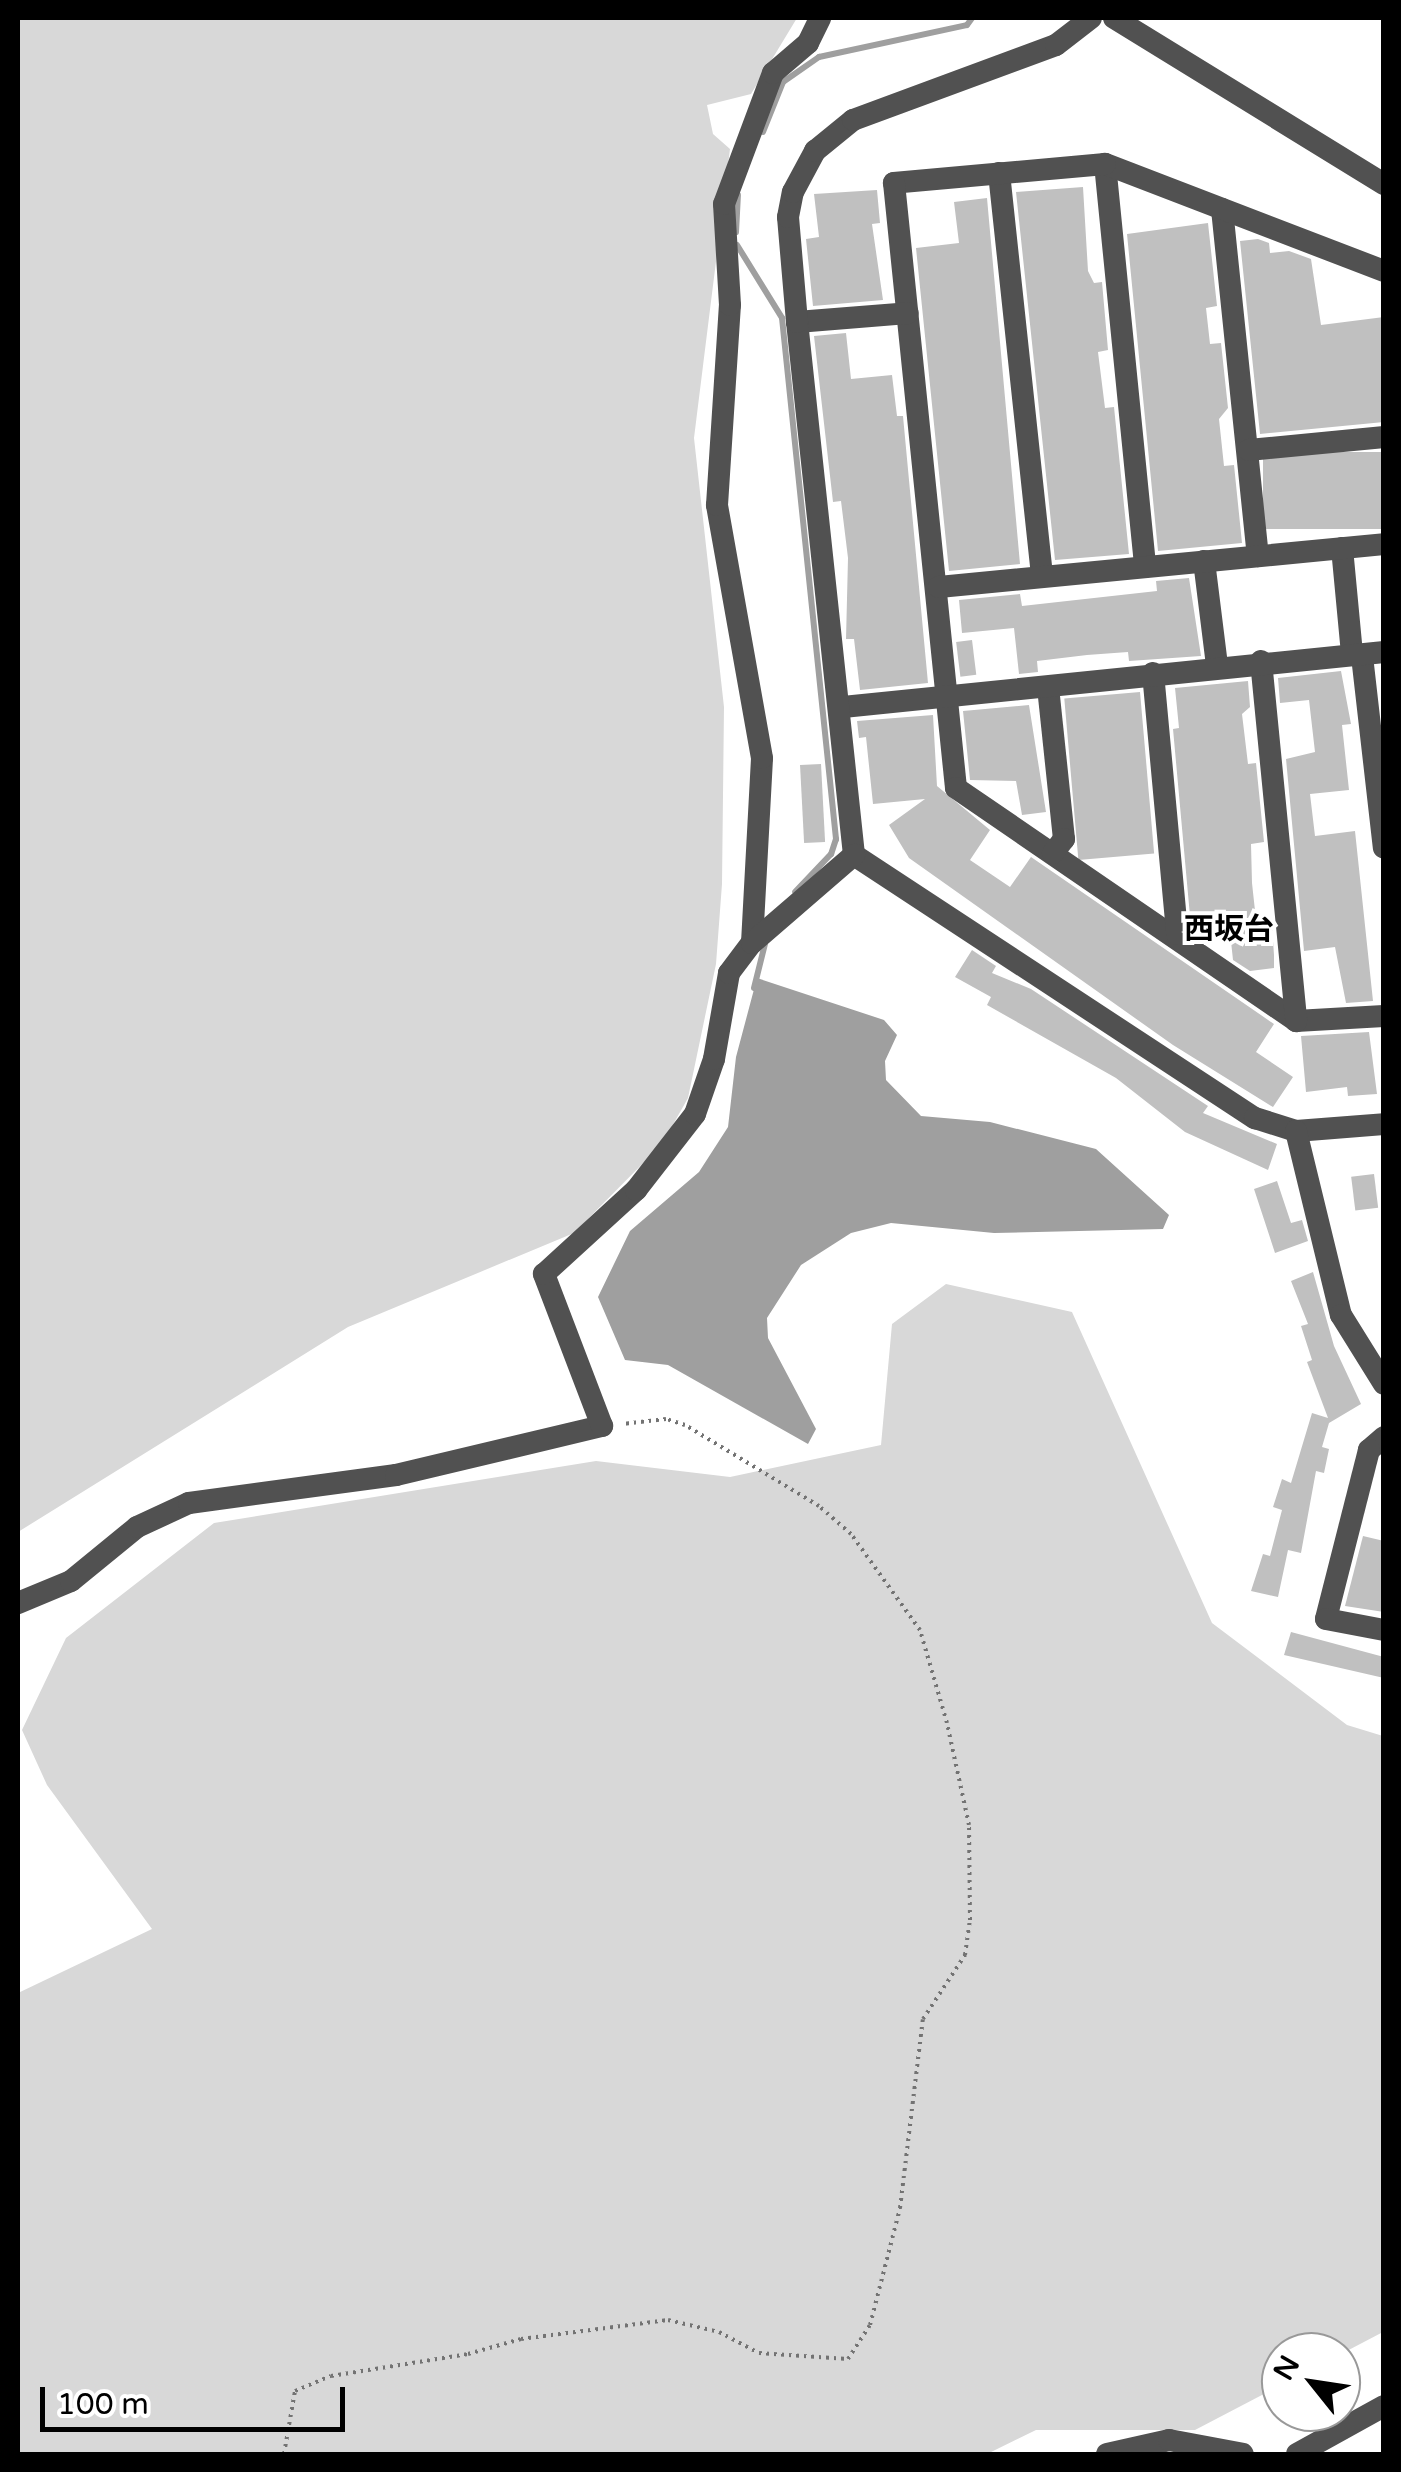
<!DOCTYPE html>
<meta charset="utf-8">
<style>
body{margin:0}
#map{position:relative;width:1401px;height:2472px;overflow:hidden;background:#fff;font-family:"Varela Round","Noto Sans JP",sans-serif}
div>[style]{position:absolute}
.green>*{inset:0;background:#d8d8d8}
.water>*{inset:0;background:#9f9f9f}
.stream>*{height:6px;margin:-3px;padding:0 3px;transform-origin:3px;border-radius:3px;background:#9f9f9f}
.building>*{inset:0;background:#c0c0c0;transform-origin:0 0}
.path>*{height:4px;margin-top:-2px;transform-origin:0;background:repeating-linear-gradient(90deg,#737373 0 2.5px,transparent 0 7.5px)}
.minor>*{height:22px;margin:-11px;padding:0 11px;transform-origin:11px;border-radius:11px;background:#515151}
span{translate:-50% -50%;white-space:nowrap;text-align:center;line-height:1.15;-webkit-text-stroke:8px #fff;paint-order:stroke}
.quarter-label{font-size:30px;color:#000;font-weight:700}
.frame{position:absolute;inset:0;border:20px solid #000;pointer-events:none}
.north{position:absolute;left:1261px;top:2332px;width:100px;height:100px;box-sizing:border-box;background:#fff;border:2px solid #999;border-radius:50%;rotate:300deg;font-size:28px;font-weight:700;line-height:40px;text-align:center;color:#000}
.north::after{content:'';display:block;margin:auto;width:35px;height:45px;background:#000;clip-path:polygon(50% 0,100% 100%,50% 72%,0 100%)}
.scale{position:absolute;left:40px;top:2387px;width:305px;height:45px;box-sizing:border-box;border:5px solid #000;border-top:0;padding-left:12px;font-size:30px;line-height:35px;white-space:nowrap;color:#000;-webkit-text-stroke:8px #fff;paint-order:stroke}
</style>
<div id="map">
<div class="green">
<div style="clip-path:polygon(18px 18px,797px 18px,751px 94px,707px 105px,713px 134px,730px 149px,694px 438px,724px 707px,722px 884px,716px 964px,688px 1098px,662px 1144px,574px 1233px,348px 1327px,18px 1532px)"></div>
<div style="clip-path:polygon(946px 1284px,1072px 1312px,1212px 1623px,1347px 1725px,1383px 1736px,1383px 2332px,1341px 2354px,1281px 2352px,1281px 2385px,1195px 2430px,1036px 2430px,987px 2454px,18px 2454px,18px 1993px,152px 1929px,47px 1785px,22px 1730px,66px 1638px,214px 1523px,596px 1461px,730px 1477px,881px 1445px,892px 1324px)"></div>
</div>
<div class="water">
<div style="clip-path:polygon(757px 978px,884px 1020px,897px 1035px,885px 1061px,886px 1080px,921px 1116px,990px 1122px,1096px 1149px,1169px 1215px,1163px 1229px,994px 1233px,891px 1223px,851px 1233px,801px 1265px,767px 1318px,768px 1338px,816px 1429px,808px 1444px,668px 1365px,625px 1360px,598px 1297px,630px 1231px,699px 1172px,728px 1127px,736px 1057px)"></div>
</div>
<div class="stream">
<div style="left:763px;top:132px;width:54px;rotate:-68.2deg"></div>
<div style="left:783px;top:82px;width:44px;rotate:-34.8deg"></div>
<div style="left:819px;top:57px;width:151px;rotate:-12.2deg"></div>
<div style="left:967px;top:25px;width:9px;rotate:-54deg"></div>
<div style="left:736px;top:232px;width:37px;rotate:-87deg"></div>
<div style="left:737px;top:245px;width:86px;rotate:58.3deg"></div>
<div style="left:782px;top:318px;width:524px;rotate:84.08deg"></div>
<div style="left:836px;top:839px;width:16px;rotate:108deg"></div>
<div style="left:831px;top:854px;width:52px;rotate:133.5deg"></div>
<div style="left:754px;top:988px;width:45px;rotate:-76deg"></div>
</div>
<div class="building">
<div style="clip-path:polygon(1083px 187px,1088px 271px,1094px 283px,1102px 282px,1108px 350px,1098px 352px,1105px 408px,1114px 407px,1129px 554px,1055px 560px,1016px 192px)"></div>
<div style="clip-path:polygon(877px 190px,880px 223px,872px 224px,883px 300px,813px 306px,806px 239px,819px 237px,814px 194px)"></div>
<div style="clip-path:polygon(987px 198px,1020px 564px,949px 571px,916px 248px,959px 243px,954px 202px)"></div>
<div style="clip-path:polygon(1208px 223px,1217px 306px,1206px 308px,1210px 344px,1221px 343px,1228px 408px,1219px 419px,1224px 466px,1234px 465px,1242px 543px,1158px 551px,1127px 234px)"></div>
<div style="clip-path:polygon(1258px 239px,1269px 243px,1270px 253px,1289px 251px,1311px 259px,1321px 325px,1384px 317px,1384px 422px,1260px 434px,1240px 241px)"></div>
<div style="clip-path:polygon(846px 333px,851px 379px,892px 375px,897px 416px,903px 416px,928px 683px,860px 690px,854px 639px,846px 639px,848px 558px,841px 501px,833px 502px,814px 336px)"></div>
<div style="left:1384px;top:452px;width:77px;height:121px;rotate:90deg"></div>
<div style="clip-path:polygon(1189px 578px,1201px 656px,1129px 661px,1128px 652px,1087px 655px,1037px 661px,1038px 672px,1019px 674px,1014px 628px,962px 633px,959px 600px,1020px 594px,1022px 606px,1157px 591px,1156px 581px)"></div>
<div style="left:972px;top:640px;width:35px;height:16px;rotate:83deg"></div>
<div style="clip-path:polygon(1341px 671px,1351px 724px,1342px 725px,1349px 790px,1310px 794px,1315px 836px,1355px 831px,1373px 1001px,1346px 1003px,1335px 947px,1304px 951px,1286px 759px,1315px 752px,1309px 700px,1280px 703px,1278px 678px)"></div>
<div style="clip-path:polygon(1248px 681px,1250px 707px,1242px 714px,1248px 764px,1256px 763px,1264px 842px,1251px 844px,1252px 883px,1257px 929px,1272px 927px,1274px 955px,1274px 968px,1250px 971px,1233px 960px,1229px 923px,1191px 927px,1173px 729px,1179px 728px,1175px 688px)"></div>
<div style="left:1140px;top:692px;width:162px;height:76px;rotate:85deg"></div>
<div style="clip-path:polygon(1029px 705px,1046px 812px,1022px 815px,1016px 781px,970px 780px,963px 711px)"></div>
<div style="clip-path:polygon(933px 715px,937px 786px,990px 830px,970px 860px,1010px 887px,1031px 857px,1274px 1024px,1256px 1052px,1293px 1077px,1273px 1107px,1173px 1045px,909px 858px,889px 825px,925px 799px,873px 804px,866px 737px,859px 738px,857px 721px)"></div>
<div style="left:821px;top:764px;width:78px;height:21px;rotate:87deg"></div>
<div style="clip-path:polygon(972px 950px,996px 966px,992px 973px,1031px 989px,1208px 1106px,1203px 1113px,1277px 1144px,1268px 1170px,1185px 1132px,1116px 1078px,987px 1005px,991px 997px,955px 977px)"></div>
<div style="clip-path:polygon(1369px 1032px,1377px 1094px,1348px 1096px,1347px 1087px,1306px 1092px,1301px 1036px)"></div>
<div style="left:1374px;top:1174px;width:34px;height:23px;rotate:83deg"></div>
<div style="clip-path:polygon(1277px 1181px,1291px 1223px,1302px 1220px,1308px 1241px,1275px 1253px,1254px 1189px)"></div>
<div style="clip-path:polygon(1313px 1272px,1334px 1346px,1361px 1404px,1329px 1423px,1322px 1447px,1329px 1449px,1324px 1473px,1316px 1471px,1301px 1553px,1288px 1550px,1278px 1597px,1251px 1591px,1263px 1554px,1270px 1556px,1282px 1510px,1273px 1507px,1282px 1479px,1291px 1483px,1312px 1413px,1328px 1418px,1307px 1362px,1312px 1360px,1301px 1326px,1308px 1324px,1291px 1281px)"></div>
<div style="clip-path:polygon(1363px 1536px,1384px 1541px,1384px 1612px,1345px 1606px)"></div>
<div style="clip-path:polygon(1291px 1632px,1384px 1657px,1384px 1678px,1284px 1655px)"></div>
</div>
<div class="path">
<div style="left:284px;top:2454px;width:64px;rotate:-80.1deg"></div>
<div style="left:295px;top:2391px;width:39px;rotate:-23deg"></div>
<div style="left:331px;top:2376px;width:139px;rotate:-9.1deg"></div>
<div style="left:468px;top:2354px;width:55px;rotate:-15.8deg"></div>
<div style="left:521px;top:2339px;width:148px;rotate:-7.4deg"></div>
<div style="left:668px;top:2320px;width:52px;rotate:13.2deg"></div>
<div style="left:719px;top:2332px;width:45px;rotate:27.7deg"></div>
<div style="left:759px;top:2353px;width:89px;rotate:3.9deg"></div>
<div style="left:848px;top:2359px;width:40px;rotate:-57.1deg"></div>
<div style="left:870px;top:2325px;width:121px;rotate:-75.6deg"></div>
<div style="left:900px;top:2208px;width:190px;rotate:-83.1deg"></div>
<div style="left:923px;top:2019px;width:77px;rotate:-56.7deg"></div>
<div style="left:965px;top:1955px;width:35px;rotate:-82deg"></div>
<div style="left:970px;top:1920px;width:95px;rotate:-90.6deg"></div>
<div style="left:969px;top:1825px;width:104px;rotate:-102.2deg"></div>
<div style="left:947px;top:1723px;width:97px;rotate:-106.2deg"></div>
<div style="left:920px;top:1630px;width:118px;rotate:-125.7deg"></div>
<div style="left:851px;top:1534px;width:43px;rotate:-138.8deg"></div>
<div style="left:819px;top:1506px;width:157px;rotate:-148.8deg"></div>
<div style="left:685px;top:1425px;width:20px;rotate:-162deg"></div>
<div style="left:666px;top:1419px;width:44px;rotate:173.5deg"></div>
</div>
<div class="minor">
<div style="left:1114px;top:18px;width:317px;rotate:31.6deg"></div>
<div style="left:1105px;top:164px;width:405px;rotate:84.3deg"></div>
<div style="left:999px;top:173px;width:406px;rotate:83.9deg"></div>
<div style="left:1222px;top:209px;width:349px;rotate:84.1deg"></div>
<div style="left:1384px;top:271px;width:299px;rotate:-159deg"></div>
<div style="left:1105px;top:164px;width:212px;rotate:174.9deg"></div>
<div style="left:894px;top:183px;width:608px;rotate:84.15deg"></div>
<div style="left:956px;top:788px;width:412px;rotate:34.4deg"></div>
<div style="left:1296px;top:1021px;width:88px;rotate:-3.3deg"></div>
<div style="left:797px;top:322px;width:111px;rotate:-4.6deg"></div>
<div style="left:1249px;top:450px;width:136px;rotate:-5.5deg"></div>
<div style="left:1342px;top:548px;width:106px;rotate:84.6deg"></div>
<div style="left:1204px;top:561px;width:106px;rotate:82.9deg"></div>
<div style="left:939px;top:587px;width:447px;rotate:-5.5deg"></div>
<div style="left:1362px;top:656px;width:193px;rotate:83.5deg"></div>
<div style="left:1261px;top:661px;width:362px;rotate:84.4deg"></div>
<div style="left:1153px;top:673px;width:262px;rotate:84.7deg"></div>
<div style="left:1048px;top:687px;width:153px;rotate:84deg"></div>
<div style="left:1064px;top:839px;width:18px;rotate:128deg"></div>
<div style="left:843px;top:707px;width:544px;rotate:-5.8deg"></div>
<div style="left:854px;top:855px;width:536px;rotate:-96.1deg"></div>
<div style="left:797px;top:322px;width:105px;rotate:-94.9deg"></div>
<div style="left:788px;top:217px;width:25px;rotate:-79deg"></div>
<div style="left:793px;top:192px;width:47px;rotate:-61.8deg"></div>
<div style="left:815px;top:151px;width:49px;rotate:-39.2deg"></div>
<div style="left:853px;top:120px;width:216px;rotate:-20.3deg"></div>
<div style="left:1056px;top:45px;width:44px;rotate:-37.6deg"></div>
<div style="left:854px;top:855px;width:480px;rotate:33.3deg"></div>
<div style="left:1255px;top:1118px;width:43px;rotate:17.6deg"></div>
<div style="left:1296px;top:1131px;width:88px;rotate:-4.5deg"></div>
<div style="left:752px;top:943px;width:185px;rotate:-86.9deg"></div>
<div style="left:762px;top:758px;width:257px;rotate:-100.1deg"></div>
<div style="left:717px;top:505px;width:200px;rotate:-86.3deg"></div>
<div style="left:730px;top:305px;width:101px;rotate:-93.4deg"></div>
<div style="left:724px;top:204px;width:140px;rotate:-69.5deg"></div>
<div style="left:773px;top:73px;width:46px;rotate:-40.6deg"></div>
<div style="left:808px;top:43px;width:28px;rotate:-64deg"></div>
<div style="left:1296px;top:1131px;width:189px;rotate:76.3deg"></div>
<div style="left:1341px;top:1315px;width:81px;rotate:58.1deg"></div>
<div style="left:1384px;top:1437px;width:20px;rotate:139deg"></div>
<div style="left:1369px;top:1450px;width:174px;rotate:104.3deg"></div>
<div style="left:1326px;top:1619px;width:59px;rotate:10.7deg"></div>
<div style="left:18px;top:1603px;width:57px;rotate:-22.5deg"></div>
<div style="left:71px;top:1581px;width:85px;rotate:-39.3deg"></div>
<div style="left:137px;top:1527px;width:57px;rotate:-24.8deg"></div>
<div style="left:189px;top:1503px;width:209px;rotate:-7.7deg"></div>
<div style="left:396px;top:1475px;width:212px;rotate:-13.4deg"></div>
<div style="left:602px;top:1426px;width:163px;rotate:-110.9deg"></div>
<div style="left:544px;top:1274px;width:125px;rotate:-42.4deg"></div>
<div style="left:636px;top:1190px;width:96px;rotate:-52.2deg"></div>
<div style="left:695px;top:1114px;width:58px;rotate:-70.9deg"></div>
<div style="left:714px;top:1059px;width:87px;rotate:-80.1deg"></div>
<div style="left:729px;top:973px;width:38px;rotate:-53deg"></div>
<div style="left:752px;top:943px;width:135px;rotate:-40.8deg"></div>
<div style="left:1107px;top:2454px;width:64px;rotate:-12.7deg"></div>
<div style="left:1169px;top:2440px;width:75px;rotate:10.7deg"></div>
<div style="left:1297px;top:2454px;width:99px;rotate:-28.9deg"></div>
</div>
<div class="quarter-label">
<span style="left:1229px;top:930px">西坂台</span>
</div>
<div class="frame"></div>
<div class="north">N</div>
<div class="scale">100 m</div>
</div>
